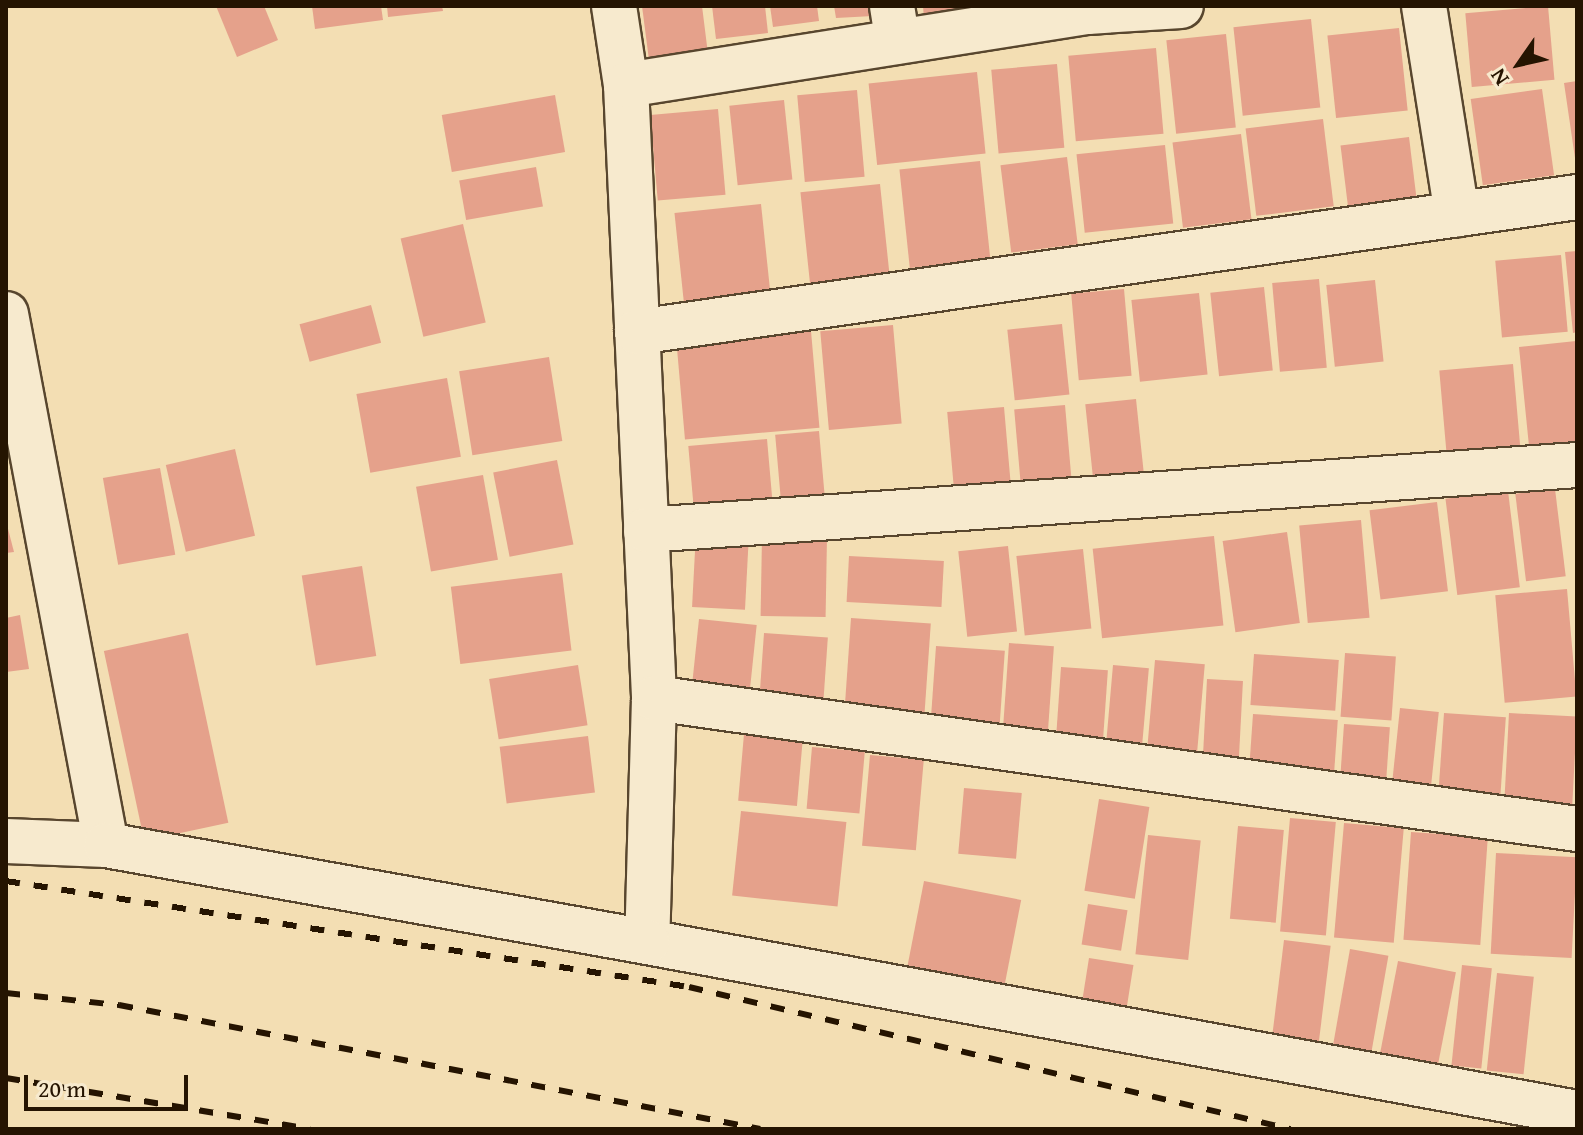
<!DOCTYPE html>
<style>
body{margin:0}
#map{position:relative;width:1583px;height:1135px;overflow:hidden;background:#f3deb3;font-family:"Gentium Book Plus",serif}
div>[style]{position:absolute}
.building>*{inset:0;background:#e5a18b;transform-origin:0 0}
.roads{filter:drop-shadow(2px 0 #58462e) drop-shadow(-2px 0 #58462e) drop-shadow(0 2px #58462e) drop-shadow(0 -2px #58462e)}
.minor>*{height:44px;margin:-22px;padding:0 22px;transform-origin:22px;border-radius:22px;background:#f7eace}
.rail>*{height:6px;margin-top:-3px;transform-origin:0;background:repeating-linear-gradient(90deg,#251401 0 14px,transparent 0 28px)}
span{translate:-50% -50%;white-space:nowrap;text-align:center;line-height:1.15;-webkit-text-stroke:6px #f7eace;paint-order:stroke}
.frame{position:absolute;inset:0;border:8px solid #251401;pointer-events:none}
.north{position:absolute;left:1479px;top:24px;width:80px;height:80px;-webkit-text-stroke:6px #f7eace;paint-order:stroke;rotate:236deg;font-size:22px;font-weight:700;line-height:32px;text-align:center;color:#251401}
.north::after{content:'';display:block;margin:auto;width:28px;height:36px;background:#251401;clip-path:polygon(50% 0,100% 100%,50% 72%,0 100%)}
.scale{position:absolute;left:24px;top:1075px;width:164px;height:36px;box-sizing:border-box;border:4px solid #251401;border-top:0;padding-left:10px;font-size:24px;line-height:28px;white-space:nowrap;color:#251401;-webkit-text-stroke:6px #f7eace;paint-order:stroke}
</style>
<div id="map">
<div class="building">
<div style="clip-path:polygon(216px 6px,264px 6px,278px 40px,237px 57px)"></div>
<div style="clip-path:polygon(312px 6px,381px 6px,383px 20px,315px 29px)"></div>
<div style="clip-path:polygon(387px 6px,442px 6px,443px 11px,388px 17px)"></div>
<div style="clip-path:polygon(642px 6px,702px 6px,708px 54px,649px 60px)"></div>
<div style="clip-path:polygon(712px 6px,765px 6px,768px 33px,716px 39px)"></div>
<div style="clip-path:polygon(770px 6px,817px 6px,819px 21px,773px 27px)"></div>
<div style="clip-path:polygon(834px 6px,872px 6px,873px 16px,836px 18px)"></div>
<div style="clip-path:polygon(923px 6px,957px 6px,958px 14px,924px 19px)"></div>
<div style="left:1548px;top:6px;width:74px;height:83px;rotate:85deg"></div>
<div style="left:1311px;top:19px;width:89px;height:78px;rotate:84deg"></div>
<div style="left:1399px;top:28px;width:83px;height:72px;rotate:84deg"></div>
<div style="left:1226px;top:34px;width:94px;height:60px;rotate:84deg"></div>
<div style="left:1156px;top:48px;width:86px;height:88px;rotate:85deg"></div>
<div style="left:1057px;top:64px;width:84px;height:66px;rotate:85deg"></div>
<div style="left:977px;top:72px;width:82px;height:109px;rotate:84deg"></div>
<div style="clip-path:polygon(1577px 81px,1577px 158px,1575px 158px,1564px 83px)"></div>
<div style="left:1542px;top:89px;width:87px;height:72px;rotate:82deg"></div>
<div style="left:857px;top:90px;width:87px;height:60px;rotate:85deg"></div>
<div style="left:555px;top:95px;width:58px;height:115px;rotate:80deg"></div>
<div style="left:784px;top:100px;width:80px;height:55px;rotate:84deg"></div>
<div style="left:718px;top:109px;width:86px;height:68px;rotate:85deg"></div>
<div style="left:1323px;top:119px;width:88px;height:78px;rotate:83deg"></div>
<div style="left:1241px;top:134px;width:86px;height:69px;rotate:83deg"></div>
<div style="left:1409px;top:137px;width:67px;height:69px;rotate:83deg"></div>
<div style="left:1165px;top:145px;width:79px;height:89px;rotate:84deg"></div>
<div style="left:1067px;top:157px;width:88px;height:67px;rotate:83deg"></div>
<div style="left:980px;top:161px;width:99px;height:81px;rotate:84deg"></div>
<div style="left:536px;top:167px;width:40px;height:78px;rotate:80deg"></div>
<div style="left:880px;top:184px;width:101px;height:80px;rotate:84deg"></div>
<div style="left:761px;top:204px;width:90px;height:87px;rotate:84deg"></div>
<div style="left:463px;top:224px;width:101px;height:64px;rotate:77deg"></div>
<div style="clip-path:polygon(1577px 251px,1577px 332px,1573px 333px,1565px 252px)"></div>
<div style="left:1561px;top:255px;width:77px;height:66px;rotate:85deg"></div>
<div style="left:1319px;top:279px;width:89px;height:47px;rotate:85deg"></div>
<div style="left:1375px;top:280px;width:82px;height:49px;rotate:84deg"></div>
<div style="left:1264px;top:287px;width:84px;height:54px;rotate:84deg"></div>
<div style="left:1124px;top:289px;width:87px;height:53px;rotate:85deg"></div>
<div style="left:1199px;top:293px;width:82px;height:68px;rotate:84deg"></div>
<div style="left:371px;top:305px;width:39px;height:74px;rotate:75deg"></div>
<div style="left:1062px;top:324px;width:71px;height:55px;rotate:84deg"></div>
<div style="left:893px;top:325px;width:99px;height:73px;rotate:85deg"></div>
<div style="left:811px;top:331px;width:97px;height:135px;rotate:85deg"></div>
<div style="clip-path:polygon(1576px 341px,1577px 453px,1530px 456px,1519px 347px)"></div>
<div style="left:549px;top:357px;width:85px;height:91px;rotate:81deg"></div>
<div style="left:1513px;top:364px;width:97px;height:74px;rotate:85deg"></div>
<div style="left:447px;top:378px;width:80px;height:92px;rotate:80deg"></div>
<div style="left:1136px;top:399px;width:82px;height:51px;rotate:84deg"></div>
<div style="left:1065px;top:405px;width:79px;height:51px;rotate:85deg"></div>
<div style="left:1004px;top:407px;width:88px;height:57px;rotate:85deg"></div>
<div style="left:819px;top:431px;width:68px;height:44px;rotate:85deg"></div>
<div style="left:767px;top:439px;width:68px;height:79px;rotate:85deg"></div>
<div style="left:235px;top:449px;width:89px;height:71px;rotate:77deg"></div>
<div style="left:557px;top:460px;width:86px;height:65px;rotate:79deg"></div>
<div style="left:160px;top:468px;width:88px;height:58px;rotate:80deg"></div>
<div style="left:483px;top:475px;width:86px;height:68px;rotate:80deg"></div>
<div style="left:1555px;top:489px;width:88px;height:40px;rotate:83deg"></div>
<div style="left:1508px;top:491px;width:97px;height:63px;rotate:83deg"></div>
<div style="left:1437px;top:502px;width:90px;height:68px;rotate:83deg"></div>
<div style="left:1361px;top:520px;width:98px;height:62px;rotate:85deg"></div>
<div style="clip-path:polygon(6px 521px,14px 552px,6px 553px)"></div>
<div style="left:696px;top:532px;width:53px;height:75px;rotate:3deg"></div>
<div style="left:1287px;top:532px;width:92px;height:65px;rotate:82deg"></div>
<div style="left:762px;top:536px;width:65px;height:80px;rotate:1deg"></div>
<div style="left:1214px;top:536px;width:90px;height:122px;rotate:84deg"></div>
<div style="left:1008px;top:546px;width:86px;height:50px;rotate:84deg"></div>
<div style="left:1083px;top:549px;width:80px;height:67px;rotate:84deg"></div>
<div style="left:849px;top:556px;width:95px;height:46px;rotate:3deg"></div>
<div style="left:362px;top:566px;width:91px;height:61px;rotate:81deg"></div>
<div style="left:562px;top:573px;width:78px;height:112px;rotate:83deg"></div>
<div style="left:1567px;top:589px;width:108px;height:72px;rotate:85deg"></div>
<div style="clip-path:polygon(20px 615px,29px 669px,6px 672px,6px 618px)"></div>
<div style="left:851px;top:618px;width:80px;height:94px;rotate:4deg"></div>
<div style="left:699px;top:619px;width:58px;height:75px;rotate:6deg"></div>
<div style="left:188px;top:633px;width:194px;height:86px;rotate:78deg"></div>
<div style="left:764px;top:633px;width:64px;height:64px;rotate:4deg"></div>
<div style="left:1009px;top:643px;width:45px;height:95px;rotate:4deg"></div>
<div style="left:936px;top:646px;width:69px;height:78px;rotate:4deg"></div>
<div style="left:1345px;top:653px;width:51px;height:64px;rotate:4deg"></div>
<div style="left:1254px;top:654px;width:85px;height:51px;rotate:4deg"></div>
<div style="left:1155px;top:660px;width:50px;height:99px;rotate:5deg"></div>
<div style="left:578px;top:665px;width:61px;height:90px;rotate:81deg"></div>
<div style="left:1113px;top:665px;width:36px;height:88px;rotate:5deg"></div>
<div style="left:1061px;top:667px;width:47px;height:84px;rotate:4deg"></div>
<div style="left:1207px;top:679px;width:36px;height:76px;rotate:3deg"></div>
<div style="left:1400px;top:708px;width:39px;height:86px;rotate:6deg"></div>
<div style="left:1444px;top:713px;width:62px;height:88px;rotate:4deg"></div>
<div style="left:1509px;top:713px;width:68px;height:92px;rotate:3deg"></div>
<div style="left:1253px;top:714px;width:85px;height:59px;rotate:4deg"></div>
<div style="left:1344px;top:724px;width:46px;height:66px;rotate:4deg"></div>
<div style="left:744px;top:734px;width:59px;height:67px;rotate:5deg"></div>
<div style="left:588px;top:736px;width:57px;height:89px;rotate:83deg"></div>
<div style="left:812px;top:747px;width:53px;height:62px;rotate:5deg"></div>
<div style="left:870px;top:755px;width:54px;height:91px;rotate:5deg"></div>
<div style="left:964px;top:788px;width:58px;height:66px;rotate:5deg"></div>
<div style="left:1099px;top:799px;width:51px;height:93px;rotate:9deg"></div>
<div style="left:741px;top:811px;width:106px;height:85px;rotate:6deg"></div>
<div style="left:1290px;top:818px;width:46px;height:114px;rotate:5deg"></div>
<div style="left:1344px;top:823px;width:60px;height:115px;rotate:5deg"></div>
<div style="left:1238px;top:826px;width:46px;height:93px;rotate:5deg"></div>
<div style="left:1411px;top:832px;width:77px;height:108px;rotate:4deg"></div>
<div style="left:1148px;top:835px;width:53px;height:120px;rotate:6deg"></div>
<div style="left:1496px;top:853px;width:81px;height:101px;rotate:3deg"></div>
<div style="left:924px;top:881px;width:99px;height:86px;rotate:11deg"></div>
<div style="left:1088px;top:904px;width:40px;height:41px;rotate:9deg"></div>
<div style="left:1284px;top:940px;width:47px;height:102px;rotate:7deg"></div>
<div style="left:1350px;top:949px;width:39px;height:105px;rotate:10deg"></div>
<div style="left:1089px;top:958px;width:45px;height:51px;rotate:9deg"></div>
<div style="left:1398px;top:961px;width:59px;height:102px;rotate:11deg"></div>
<div style="left:1462px;top:965px;width:30px;height:101px;rotate:6deg"></div>
<div style="left:1497px;top:973px;width:37px;height:98px;rotate:6deg"></div>
</div>
<div class="roads">
<div class="minor">
<div style="left:614px;top:6px;width:80px;rotate:81.4deg"></div>
<div style="left:626px;top:85px;width:614px;rotate:87.38deg"></div>
<div style="left:654px;top:698px;width:244px;rotate:91.6deg"></div>
<div style="left:647px;top:942px;width:946px;rotate:10.42deg"></div>
<div style="left:892px;top:6px;width:36px;rotate:81deg"></div>
<div style="left:1424px;top:6px;width:211px;rotate:81deg"></div>
<div style="left:626px;top:85px;width:468px;rotate:-9deg"></div>
<div style="left:1088px;top:12px;width:93px;rotate:-3.7deg"></div>
<div style="left:6px;top:314px;width:540px;rotate:79.33deg"></div>
<div style="left:106px;top:845px;width:100px;rotate:-177.7deg"></div>
<div style="left:637px;top:332px;width:950px;rotate:-8.17deg"></div>
<div style="left:646px;top:530px;width:933px;rotate:-3.99deg"></div>
<div style="left:654px;top:698px;width:932px;rotate:8.08deg"></div>
<div style="left:106px;top:845px;width:550px;rotate:10.16deg"></div>
</div>
</div>
<div class="rail">
<div style="left:6px;top:881px;width:691px;rotate:8.82deg"></div>
<div style="left:689px;top:987px;width:618px;rotate:13.29deg"></div>
<div style="left:6px;top:993px;width:114px;rotate:6.1deg"></div>
<div style="left:119px;top:1005px;width:653px;rotate:10.95deg"></div>
<div style="left:6px;top:1078px;width:308px;rotate:9.5deg"></div>
</div>
<div class="frame"></div>
<div class="north">N</div>
<div class="scale">20 m</div>
</div>
